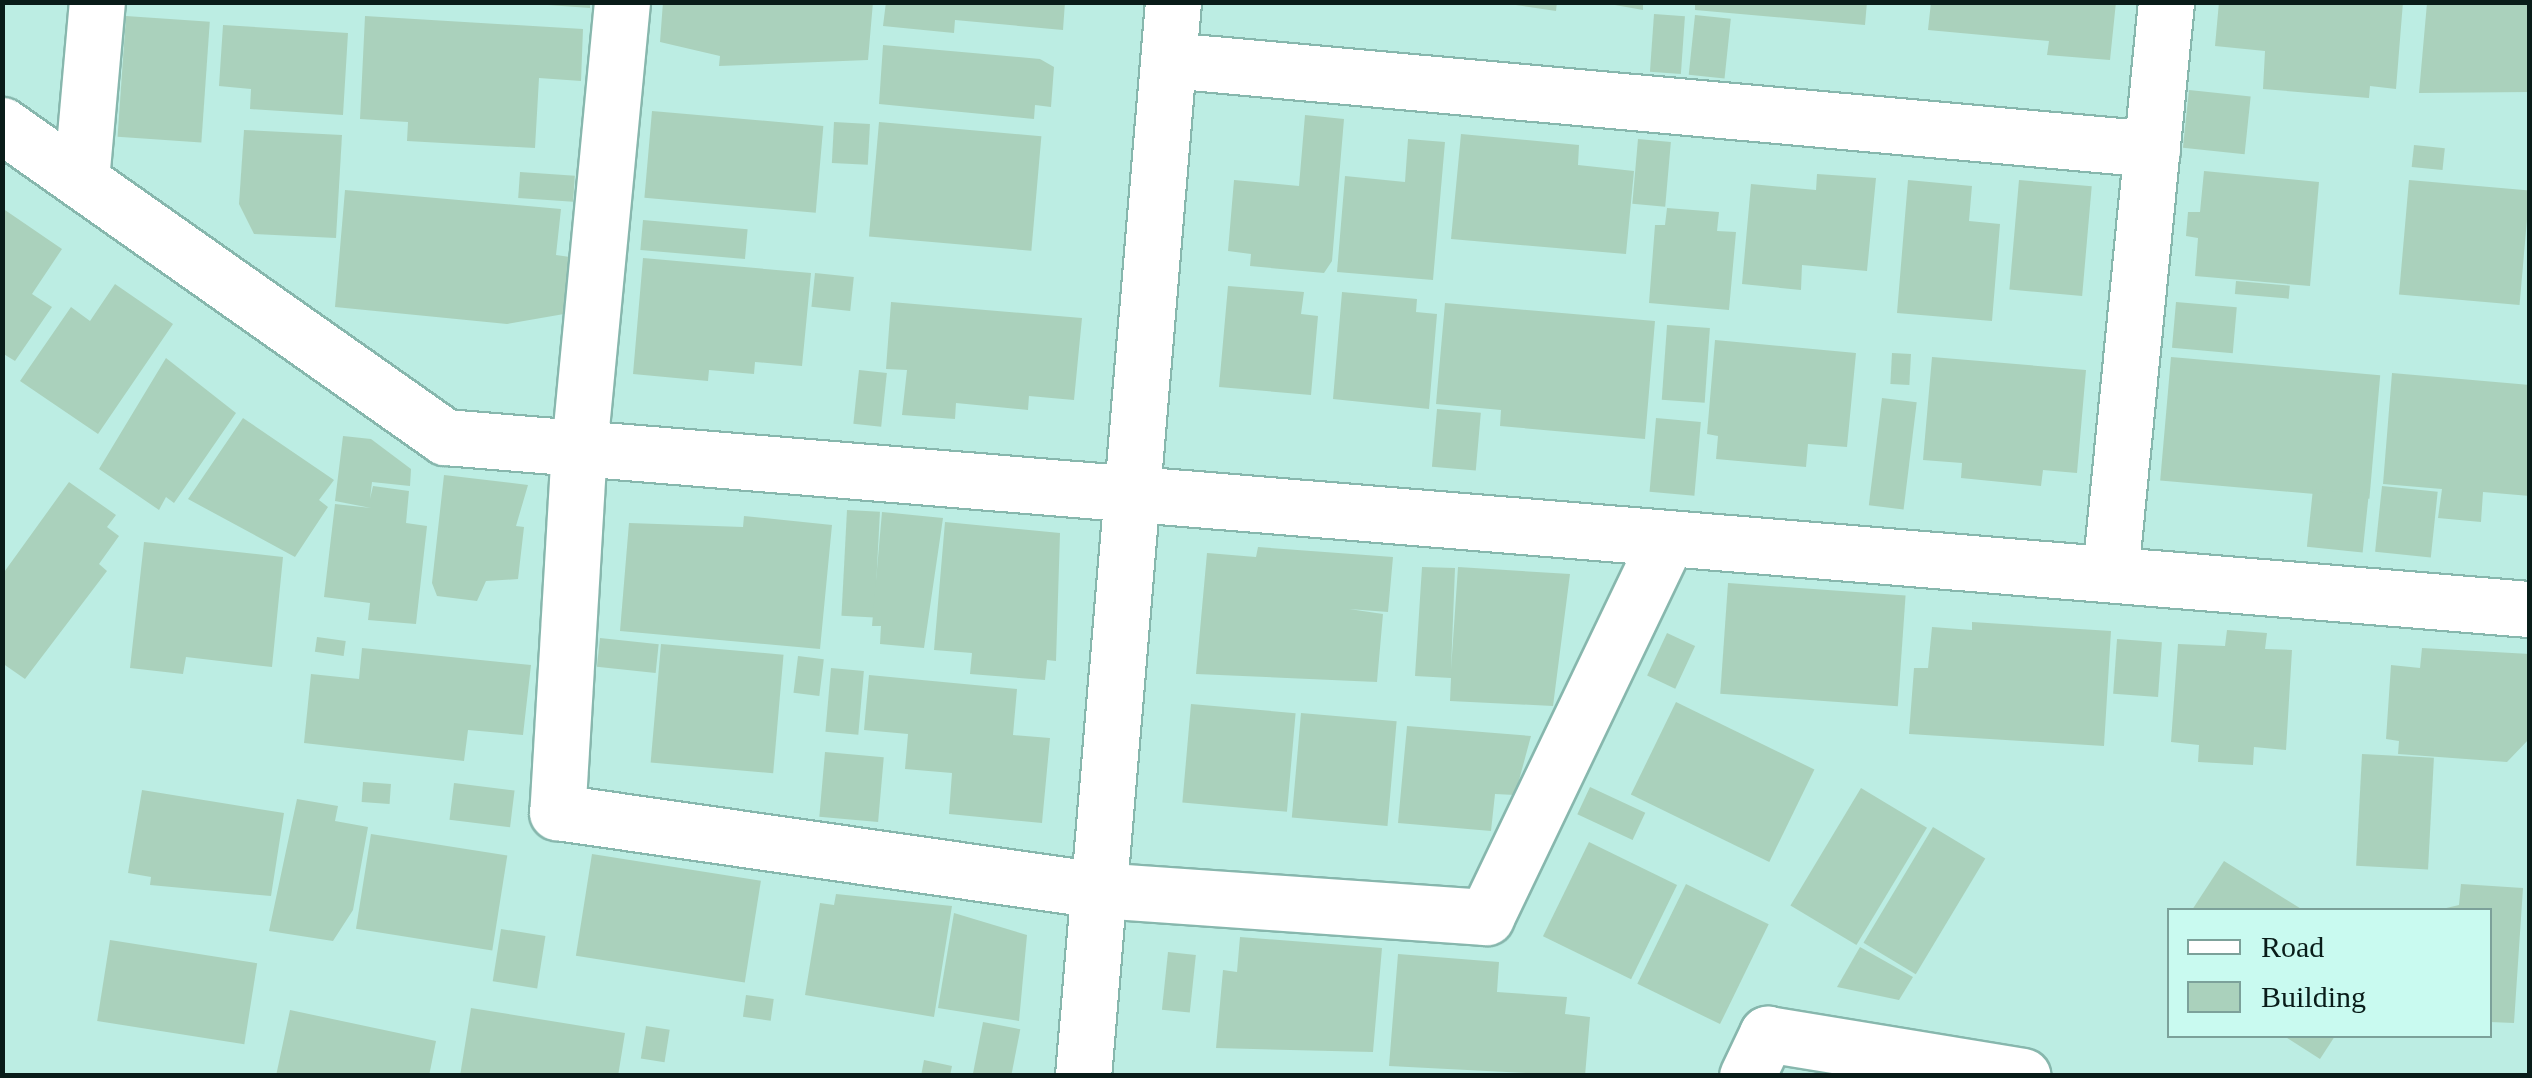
<!DOCTYPE html>
<style>
body{margin:0}
#map{position:relative;width:2532px;height:1078px;overflow:hidden;background:#bcede3;font-family:Georgia,serif}
div>[style]{position:absolute}
.building>*{inset:0;background:#aad1bc;transform-origin:0 0}
.roads{filter:drop-shadow(2px 0 #87b7ad) drop-shadow(-2px 0 #87b7ad) drop-shadow(0 2px #87b7ad) drop-shadow(0 -2px #87b7ad)}
.minor>*{height:55px;margin:-27.5px;padding:0 27.5px;transform-origin:27.5px;border-radius:27.5px;background:#fff}
span{translate:-50% -50%;white-space:nowrap;text-align:center;line-height:1.15;-webkit-text-stroke:9px #c9faf0;paint-order:stroke}
.frame{position:absolute;inset:0;border:5px solid #091c19;pointer-events:none}
.legend{position:absolute;left:2167px;top:908px;width:325px;height:130px;box-sizing:border-box;background:#c9faf0;border:2px solid #7ca19a;margin:0;padding:12px 18px;list-style:none;font-size:30px;color:#091c19}
.legend li{display:flex;align-items:center;gap:20px;height:50px}
.legend b{width:50px;border:2px solid #7ca19a}
</style>
<div id="map">
<div class="building">
<div style="clip-path:polygon(548px 2px,590px 2px,590px 8px,548px 5px)"></div>
<div style="clip-path:polygon(663px 2px,873px 2px,868px 60px,719px 66px,720px 56px,660px 42px)"></div>
<div style="clip-path:polygon(886px 2px,1065px 2px,1063px 30px,955px 20px,954px 33px,883px 26px)"></div>
<div style="clip-path:polygon(1495px 2px,1557px 2px,1556px 11px)"></div>
<div style="clip-path:polygon(1598px 2px,1643px 2px,1643px 10px)"></div>
<div style="clip-path:polygon(1695px 2px,1867px 2px,1865px 25px,1695px 10px)"></div>
<div style="clip-path:polygon(1931px 2px,2116px 2px,2110px 60px,2047px 55px,2049px 41px,1928px 30px)"></div>
<div style="clip-path:polygon(2219px 2px,2403px 2px,2396px 89px,2370px 86px,2369px 98px,2263px 89px,2265px 51px,2215px 46px)"></div>
<div style="clip-path:polygon(2497px 2px,2530px 4px,2530px 92px,2419px 93px,2427px 3px)"></div>
<div style="left:1654px;top:14px;width:31px;height:58px;rotate:4deg"></div>
<div style="left:1695px;top:15px;width:36px;height:60px;rotate:6deg"></div>
<div style="left:126px;top:16px;width:84px;height:121px;rotate:4deg"></div>
<div style="clip-path:polygon(365px 16px,583px 29px,581px 81px,539px 78px,535px 148px,407px 141px,408px 122px,360px 119px)"></div>
<div style="clip-path:polygon(223px 25px,348px 33px,343px 115px,250px 109px,251px 89px,219px 86px)"></div>
<div style="clip-path:polygon(883px 45px,1040px 59px,1054px 67px,1051px 107px,1035px 105px,1034px 119px,879px 104px)"></div>
<div style="left:2189px;top:90px;width:62px;height:58px;rotate:6deg"></div>
<div style="left:652px;top:111px;width:172px;height:87px;rotate:5deg"></div>
<div style="clip-path:polygon(1305px 115px,1344px 119px,1332px 261px,1324px 273px,1250px 266px,1251px 254px,1228px 251px,1234px 180px,1299px 186px)"></div>
<div style="left:834px;top:122px;width:36px;height:41px;rotate:3deg"></div>
<div style="left:879px;top:122px;width:163px;height:115px;rotate:5deg"></div>
<div style="clip-path:polygon(244px 130px,342px 135px,336px 238px,254px 234px,239px 204px)"></div>
<div style="clip-path:polygon(1461px 134px,1579px 145px,1578px 165px,1634px 171px,1626px 254px,1451px 239px)"></div>
<div style="clip-path:polygon(1408px 139px,1445px 142px,1433px 280px,1337px 272px,1345px 176px,1405px 182px)"></div>
<div style="left:1638px;top:139px;width:33px;height:65px;rotate:5deg"></div>
<div style="left:2414px;top:145px;width:31px;height:22px;rotate:6deg"></div>
<div style="clip-path:polygon(2204px 171px,2319px 182px,2310px 286px,2195px 276px,2198px 238px,2186px 236px,2188px 212px,2200px 212px)"></div>
<div style="left:520px;top:172px;width:55px;height:26px;rotate:4deg"></div>
<div style="clip-path:polygon(1817px 174px,1876px 178px,1867px 271px,1802px 265px,1801px 290px,1742px 284px,1751px 184px,1816px 190px)"></div>
<div style="clip-path:polygon(1908px 180px,1972px 186px,1969px 221px,2000px 224px,1992px 321px,1897px 313px)"></div>
<div style="left:2019px;top:180px;width:73px;height:110px;rotate:5deg"></div>
<div style="left:2409px;top:180px;width:121px;height:115px;rotate:5deg"></div>
<div style="clip-path:polygon(345px 190px,561px 209px,556px 255px,570px 257px,564px 314px,507px 324px,335px 307px)"></div>
<div style="clip-path:polygon(2px 208px,62px 249px,32px 294px,52px 307px,15px 361px,2px 353px)"></div>
<div style="clip-path:polygon(1667px 208px,1719px 212px,1717px 231px,1736px 232px,1729px 310px,1649px 303px,1655px 225px,1665px 225px)"></div>
<div style="left:643px;top:220px;width:105px;height:30px;rotate:5deg"></div>
<div style="clip-path:polygon(643px 258px,811px 273px,802px 366px,755px 362px,754px 374px,709px 370px,708px 381px,633px 374px)"></div>
<div style="left:815px;top:273px;width:39px;height:34px;rotate:6deg"></div>
<div style="left:2236px;top:281px;width:54px;height:13px;rotate:5deg"></div>
<div style="clip-path:polygon(115px 284px,173px 324px,98px 434px,20px 381px,71px 307px,90px 321px)"></div>
<div style="clip-path:polygon(1228px 286px,1304px 292px,1301px 314px,1318px 316px,1311px 395px,1219px 387px)"></div>
<div style="clip-path:polygon(1342px 292px,1417px 299px,1416px 312px,1437px 314px,1429px 409px,1333px 399px)"></div>
<div style="clip-path:polygon(891px 302px,1082px 318px,1074px 400px,1029px 396px,1028px 410px,956px 403px,955px 419px,902px 415px,907px 370px,886px 369px)"></div>
<div style="left:2176px;top:302px;width:61px;height:46px;rotate:5deg"></div>
<div style="clip-path:polygon(1445px 303px,1655px 321px,1645px 439px,1500px 426px,1501px 410px,1436px 404px)"></div>
<div style="left:1667px;top:325px;width:43px;height:75px;rotate:4deg"></div>
<div style="clip-path:polygon(1715px 340px,1856px 353px,1847px 447px,1808px 444px,1806px 467px,1716px 459px,1718px 436px,1707px 434px)"></div>
<div style="left:1892px;top:353px;width:19px;height:31px;rotate:3deg"></div>
<div style="clip-path:polygon(1932px 357px,2086px 370px,2077px 473px,2043px 470px,2041px 486px,1961px 478px,1962px 463px,1923px 460px)"></div>
<div style="left:2171px;top:357px;width:210px;height:124px;rotate:5deg"></div>
<div style="clip-path:polygon(166px 358px,236px 413px,174px 503px,166px 497px,159px 510px,99px 469px)"></div>
<div style="left:859px;top:370px;width:28px;height:54px;rotate:6deg"></div>
<div style="clip-path:polygon(2392px 373px,2530px 385px,2530px 496px,2483px 492px,2481px 522px,2438px 518px,2442px 489px,2383px 484px)"></div>
<div style="left:1882px;top:398px;width:35px;height:108px;rotate:7deg"></div>
<div style="left:1437px;top:409px;width:44px;height:58px;rotate:5deg"></div>
<div style="clip-path:polygon(243px 418px,334px 480px,319px 500px,328px 507px,295px 557px,188px 499px)"></div>
<div style="left:1656px;top:418px;width:45px;height:74px;rotate:5deg"></div>
<div style="clip-path:polygon(343px 436px,371px 439px,411px 469px,410px 486px,372px 482px,370px 499px,373px 486px,409px 491px,406px 523px,427px 526px,416px 624px,368px 620px,370px 603px,324px 597px,335px 504px,371px 508px,335px 501px)"></div>
<div style="clip-path:polygon(444px 475px,528px 485px,516px 526px,524px 527px,518px 579px,486px 581px,477px 601px,437px 596px,432px 583px)"></div>
<div style="clip-path:polygon(69px 482px,116px 515px,107px 527px,119px 536px,99px 564px,107px 571px,25px 679px,2px 663px,2px 575px)"></div>
<div style="left:2382px;top:486px;width:56px;height:66px;rotate:6deg"></div>
<div style="left:2313px;top:489px;width:56px;height:58px;rotate:6deg"></div>
<div style="left:847px;top:510px;width:33px;height:106px;rotate:3deg"></div>
<div style="clip-path:polygon(882px 512px,943px 518px,924px 648px,880px 644px,881px 626px,872px 626px)"></div>
<div style="clip-path:polygon(744px 516px,832px 525px,820px 649px,620px 631px,629px 523px,743px 527px)"></div>
<div style="clip-path:polygon(945px 522px,1060px 533px,1056px 661px,1047px 660px,1045px 680px,970px 674px,972px 653px,934px 650px)"></div>
<div style="clip-path:polygon(144px 542px,283px 557px,272px 667px,186px 657px,183px 674px,130px 668px)"></div>
<div style="clip-path:polygon(1258px 547px,1393px 557px,1388px 612px,1349px 609px,1383px 614px,1377px 682px,1196px 674px,1207px 553px,1256px 557px)"></div>
<div style="clip-path:polygon(1422px 567px,1455px 568px,1451px 670px,1458px 567px,1570px 574px,1553px 706px,1450px 701px,1451px 678px,1415px 676px)"></div>
<div style="left:1728px;top:583px;width:178px;height:111px;rotate:4deg"></div>
<div style="clip-path:polygon(1972px 622px,2111px 631px,2104px 746px,1909px 734px,1914px 668px,1928px 668px,1932px 627px,1972px 630px)"></div>
<div style="clip-path:polygon(2227px 630px,2267px 633px,2265px 649px,2292px 650px,2286px 750px,2254px 747px,2253px 765px,2198px 762px,2199px 745px,2171px 742px,2178px 644px,2225px 646px)"></div>
<div style="left:1667px;top:633px;width:31px;height:47px;rotate:25deg"></div>
<div style="left:317px;top:637px;width:29px;height:15px;rotate:8deg"></div>
<div style="left:600px;top:638px;width:59px;height:29px;rotate:6deg"></div>
<div style="left:2117px;top:639px;width:45px;height:55px;rotate:4deg"></div>
<div style="left:661px;top:644px;width:123px;height:119px;rotate:5deg"></div>
<div style="clip-path:polygon(362px 648px,531px 665px,523px 735px,468px 730px,464px 761px,304px 743px,311px 674px,359px 679px)"></div>
<div style="clip-path:polygon(2422px 648px,2530px 654px,2530px 738px,2507px 762px,2398px 754px,2399px 741px,2386px 739px,2391px 665px,2420px 668px)"></div>
<div style="left:798px;top:656px;width:26px;height:37px;rotate:7deg"></div>
<div style="left:831px;top:668px;width:33px;height:64px;rotate:5deg"></div>
<div style="clip-path:polygon(869px 675px,1017px 689px,1013px 735px,1050px 738px,1042px 823px,949px 814px,952px 773px,905px 769px,908px 734px,864px 730px)"></div>
<div style="left:1676px;top:702px;width:154px;height:103px;rotate:26deg"></div>
<div style="left:1191px;top:704px;width:105px;height:99px;rotate:5deg"></div>
<div style="left:1301px;top:713px;width:96px;height:105px;rotate:5deg"></div>
<div style="clip-path:polygon(1407px 726px,1531px 736px,1515px 795px,1495px 794px,1491px 831px,1398px 823px)"></div>
<div style="left:825px;top:752px;width:59px;height:65px;rotate:5deg"></div>
<div style="left:2362px;top:754px;width:72px;height:112px;rotate:3deg"></div>
<div style="left:363px;top:782px;width:28px;height:20px;rotate:4deg"></div>
<div style="left:454px;top:783px;width:61px;height:37px;rotate:7deg"></div>
<div style="left:1590px;top:787px;width:61px;height:30px;rotate:25deg"></div>
<div style="left:1861px;top:788px;width:77px;height:137px;rotate:31deg"></div>
<div style="clip-path:polygon(142px 790px,284px 813px,271px 896px,150px 885px,151px 877px,128px 873px)"></div>
<div style="clip-path:polygon(297px 799px,338px 806px,335px 821px,368px 827px,353px 910px,333px 941px,269px 931px)"></div>
<div style="left:1933px;top:827px;width:61px;height:135px;rotate:31deg"></div>
<div style="left:371px;top:834px;width:138px;height:96px;rotate:9deg"></div>
<div style="left:1589px;top:842px;width:98px;height:105px;rotate:26deg"></div>
<div style="left:592px;top:854px;width:171px;height:103px;rotate:9deg"></div>
<div style="clip-path:polygon(2224px 861px,2303px 910px,2192px 910px)"></div>
<div style="left:1686px;top:884px;width:92px;height:111px;rotate:26deg"></div>
<div style="clip-path:polygon(2461px 884px,2523px 888px,2514px 1023px,2490px 1022px,2490px 910px,2438px 910px,2459px 905px)"></div>
<div style="clip-path:polygon(836px 894px,952px 906px,934px 1017px,805px 995px,820px 903px,834px 905px)"></div>
<div style="clip-path:polygon(954px 913px,1027px 935px,1019px 1021px,938px 1008px)"></div>
<div style="left:501px;top:929px;width:45px;height:53px;rotate:9deg"></div>
<div style="clip-path:polygon(1240px 937px,1382px 948px,1373px 1052px,1216px 1048px,1223px 970px,1237px 972px)"></div>
<div style="left:110px;top:940px;width:149px;height:82px;rotate:9deg"></div>
<div style="clip-path:polygon(1860px 947px,1913px 977px,1899px 1000px,1837px 987px)"></div>
<div style="left:1168px;top:952px;width:28px;height:58px;rotate:6deg"></div>
<div style="clip-path:polygon(1398px 954px,1499px 962px,1497px 992px,1567px 997px,1565px 1014px,1590px 1017px,1585px 1076px,1389px 1066px)"></div>
<div style="left:746px;top:995px;width:28px;height:22px;rotate:8deg"></div>
<div style="clip-path:polygon(471px 1008px,625px 1033px,618px 1076px,460px 1076px)"></div>
<div style="clip-path:polygon(290px 1010px,436px 1041px,429px 1076px,276px 1076px)"></div>
<div style="left:983px;top:1022px;width:38px;height:55px;rotate:11deg"></div>
<div style="left:646px;top:1026px;width:24px;height:33px;rotate:9deg"></div>
<div style="clip-path:polygon(2284px 1036px,2335px 1036px,2320px 1059px)"></div>
<div style="clip-path:polygon(924px 1060px,952px 1066px,950px 1076px,921px 1076px)"></div>
</div>
<div class="roads">
<div class="minor">
<div style="left:622px;top:2px;width:447px;rotate:95.5deg"></div>
<div style="left:579px;top:447px;width:366px;rotate:93.4deg"></div>
<div style="left:557px;top:812px;width:547px;rotate:8.2deg"></div>
<div style="left:1098px;top:890px;width:389px;rotate:4deg"></div>
<div style="left:1486px;top:917px;width:414px;rotate:-64.4deg"></div>
<div style="left:1169px;top:60px;width:987px;rotate:5.17deg"></div>
<div style="left:2px;top:125px;width:542px;rotate:35.16deg"></div>
<div style="left:445px;top:437px;width:2092px;rotate:4.72deg"></div>
<div style="left:81px;top:180px;width:179px;rotate:-84.9deg"></div>
<div style="left:2110px;top:574px;width:575px;rotate:-84.41deg"></div>
<div style="left:1083px;top:1076px;width:1078px;rotate:-85.21deg"></div>
<div style="left:1747px;top:1076px;width:47px;rotate:-64.5deg"></div>
<div style="left:1767px;top:1034px;width:259px;rotate:9.3deg"></div>
</div>
</div>
<div class="frame"></div>
<ul class="legend">
<li><b style="height:12px;background:#fff"></b>Road</li>
<li><b style="height:28px;background:#aad1bc"></b>Building</li>
</ul>
</div>
